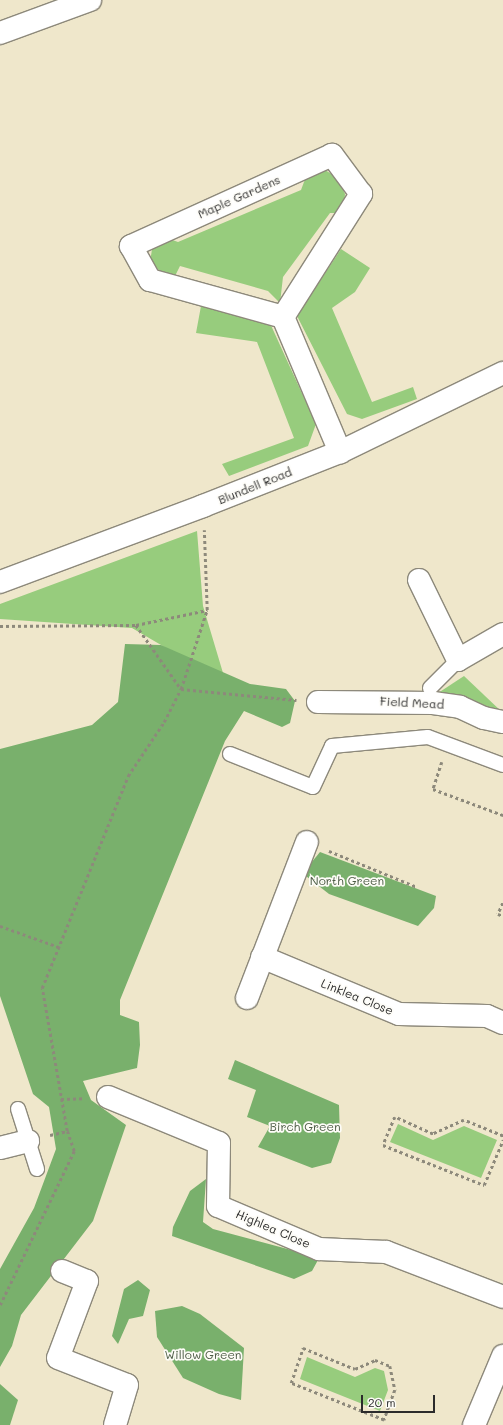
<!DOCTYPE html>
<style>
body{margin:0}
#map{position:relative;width:503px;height:1425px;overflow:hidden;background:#efe7cb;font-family:Mali,sans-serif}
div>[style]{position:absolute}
.green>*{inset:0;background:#97cc7d}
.forest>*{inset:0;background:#79b06c}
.path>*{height:2.5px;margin-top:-1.25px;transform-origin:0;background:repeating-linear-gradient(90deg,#8d897b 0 3px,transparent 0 6px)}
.roads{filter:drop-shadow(1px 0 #8d897b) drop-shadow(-1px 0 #8d897b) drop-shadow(0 1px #8d897b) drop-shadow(0 -1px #8d897b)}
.lane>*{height:14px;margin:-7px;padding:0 7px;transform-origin:7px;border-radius:7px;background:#fff}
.street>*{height:22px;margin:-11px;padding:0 11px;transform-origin:11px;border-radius:11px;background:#fff}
span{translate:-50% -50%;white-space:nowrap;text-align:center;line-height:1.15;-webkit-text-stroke:3.5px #fdfcf7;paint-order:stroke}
.street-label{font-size:12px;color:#2b2b2b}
.park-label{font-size:12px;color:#4b5b44}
.scale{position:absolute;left:361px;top:1395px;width:74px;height:18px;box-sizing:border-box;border:2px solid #2b2b2b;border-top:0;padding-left:5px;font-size:12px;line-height:14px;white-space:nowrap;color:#2b2b2b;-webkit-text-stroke:3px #fdfcf7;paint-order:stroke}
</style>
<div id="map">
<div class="green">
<div style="clip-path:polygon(325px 170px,338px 178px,345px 194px,344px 205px,342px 213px,330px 213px,283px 277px,280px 303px,268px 291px,180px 266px,175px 276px,162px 273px,150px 262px,153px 243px,167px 238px,178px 242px,301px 190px,307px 174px)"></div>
<div style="clip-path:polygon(341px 249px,370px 268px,355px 292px,332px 308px,372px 402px,413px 387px,417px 399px,362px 419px,347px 414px,297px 316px)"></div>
<div style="clip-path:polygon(201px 306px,269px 321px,316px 424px,308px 446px,229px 476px,222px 464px,294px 438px,257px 342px,196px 333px)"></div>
<div style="clip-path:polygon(197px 531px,203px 606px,226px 683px,132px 628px,0 619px,0 604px)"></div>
<div style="clip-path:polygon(464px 676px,503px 713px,432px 697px)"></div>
<div style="clip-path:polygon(398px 1124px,433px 1140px,464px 1126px,497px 1140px,481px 1178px,390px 1142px)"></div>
<div style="clip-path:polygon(307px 1357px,355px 1377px,375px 1368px,384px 1371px,388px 1390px,380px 1411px,300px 1379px)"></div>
</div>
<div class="forest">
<div style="clip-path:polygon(125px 644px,161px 645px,250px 684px,286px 689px,295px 701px,290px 723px,282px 727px,244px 711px,225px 741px,120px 1000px,120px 1015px,139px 1022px,140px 1045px,137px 1068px,83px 1081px,91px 1100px,126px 1125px,93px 1221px,21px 1315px,12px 1346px,0 1367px,0 1269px,34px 1208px,56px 1149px,49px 1107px,33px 1094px,0 996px,0 749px,92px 725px,118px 702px)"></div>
<div style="clip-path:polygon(320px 852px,436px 896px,434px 908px,418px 926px,329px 894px,306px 876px,311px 863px)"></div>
<div style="clip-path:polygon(235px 1060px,339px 1105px,340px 1138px,331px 1163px,312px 1168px,258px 1147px,270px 1126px,247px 1117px,256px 1090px,228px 1079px)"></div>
<div style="clip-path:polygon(206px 1179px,203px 1222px,213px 1229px,295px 1251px,318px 1260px,312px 1271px,294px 1279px,172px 1236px,173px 1227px,190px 1191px)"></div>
<div style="clip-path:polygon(138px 1280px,150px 1290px,143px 1316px,129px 1319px,118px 1344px,112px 1336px,124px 1289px)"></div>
<div style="clip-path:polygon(182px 1306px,200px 1314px,244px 1348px,241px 1400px,219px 1394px,183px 1378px,157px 1337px,155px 1311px)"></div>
<div style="clip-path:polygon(0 1384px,18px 1400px,10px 1425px,0 1425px)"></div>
</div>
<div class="path">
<div style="left:136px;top:625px;width:73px;rotate:-11.9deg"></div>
<div style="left:0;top:626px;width:136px;rotate:-0.4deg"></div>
<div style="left:136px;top:625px;width:78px;rotate:54.9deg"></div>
<div style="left:181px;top:689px;width:116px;rotate:5.5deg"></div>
<div style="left:442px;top:762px;width:28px;rotate:108deg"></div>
<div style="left:433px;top:789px;width:75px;rotate:20.4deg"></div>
<div style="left:329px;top:851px;width:95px;rotate:22.2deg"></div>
<div style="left:503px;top:903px;width:12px;rotate:114deg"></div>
<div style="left:498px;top:914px;width:5px;rotate:22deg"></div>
<div style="left:0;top:926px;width:63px;rotate:19.6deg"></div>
<div style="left:61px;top:1099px;width:24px;rotate:-2deg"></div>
<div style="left:50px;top:1135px;width:17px;rotate:-13deg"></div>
<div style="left:503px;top:1136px;width:42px;rotate:-157.7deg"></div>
<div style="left:464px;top:1120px;width:34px;rotate:156deg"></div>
<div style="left:433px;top:1134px;width:42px;rotate:-155.9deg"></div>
<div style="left:395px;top:1117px;width:30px;rotate:113deg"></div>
<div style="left:383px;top:1145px;width:109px;rotate:21.6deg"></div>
<div style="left:484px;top:1185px;width:49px;rotate:-67.1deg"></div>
<div style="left:0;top:1305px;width:171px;rotate:-64.3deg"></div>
<div style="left:74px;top:1151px;width:21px;rotate:-109deg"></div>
<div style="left:67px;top:1131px;width:145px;rotate:-99.9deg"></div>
<div style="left:42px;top:988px;width:229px;rotate:-67.9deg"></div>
<div style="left:128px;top:776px;width:65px;rotate:-56.3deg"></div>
<div style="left:164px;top:722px;width:37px;rotate:-63deg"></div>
<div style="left:181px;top:689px;width:83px;rotate:-71.8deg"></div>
<div style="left:207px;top:610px;width:80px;rotate:-92.1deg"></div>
<div style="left:303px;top:1348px;width:56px;rotate:22deg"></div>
<div style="left:355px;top:1369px;width:22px;rotate:-24deg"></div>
<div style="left:375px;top:1360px;width:16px;rotate:22deg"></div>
<div style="left:390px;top:1366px;width:25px;rotate:78deg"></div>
<div style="left:395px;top:1390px;width:32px;rotate:110deg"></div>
<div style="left:384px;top:1420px;width:100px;rotate:-158.3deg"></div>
<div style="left:291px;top:1383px;width:37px;rotate:-71deg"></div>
</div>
<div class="roads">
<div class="lane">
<div style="left:430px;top:688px;width:40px;rotate:-45deg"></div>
<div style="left:230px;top:754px;width:89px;rotate:21.7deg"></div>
<div style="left:313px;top:787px;width:45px;rotate:-65.1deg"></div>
<div style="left:332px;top:746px;width:96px;rotate:-5.4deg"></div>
<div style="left:428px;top:737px;width:80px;rotate:20.5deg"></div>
<div style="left:18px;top:1109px;width:63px;rotate:72.4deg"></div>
</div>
<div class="street">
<div style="left:0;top:33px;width:96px;rotate:-20.1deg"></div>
<div style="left:283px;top:317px;width:146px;rotate:-57.6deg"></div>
<div style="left:361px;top:194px;width:49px;rotate:-126.6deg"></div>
<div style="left:332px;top:155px;width:221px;rotate:155.6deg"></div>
<div style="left:131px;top:246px;width:39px;rotate:61deg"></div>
<div style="left:150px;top:280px;width:138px;rotate:15.5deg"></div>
<div style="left:283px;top:317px;width:147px;rotate:67.1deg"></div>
<div style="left:419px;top:580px;width:89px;rotate:64deg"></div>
<div style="left:458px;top:660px;width:52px;rotate:-30deg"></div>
<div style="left:0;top:582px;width:217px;rotate:-20.5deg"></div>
<div style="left:203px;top:506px;width:147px;rotate:-21.5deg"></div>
<div style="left:340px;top:452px;width:181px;rotate:-25.9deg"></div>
<div style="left:318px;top:702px;width:115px;rotate:0.5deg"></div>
<div style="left:433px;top:703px;width:27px;rotate:8deg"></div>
<div style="left:460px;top:707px;width:26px;rotate:25deg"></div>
<div style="left:484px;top:718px;width:19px;rotate:12deg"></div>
<div style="left:262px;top:957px;width:148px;rotate:22.6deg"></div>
<div style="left:399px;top:1014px;width:88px;rotate:1.3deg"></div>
<div style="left:487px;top:1016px;width:17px;rotate:24deg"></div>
<div style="left:247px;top:998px;width:167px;rotate:-69deg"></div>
<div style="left:108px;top:1097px;width:120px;rotate:22.5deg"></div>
<div style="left:219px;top:1143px;width:63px;rotate:90.9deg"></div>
<div style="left:218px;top:1206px;width:110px;rotate:23.1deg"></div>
<div style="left:319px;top:1249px;width:67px;rotate:2.6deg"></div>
<div style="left:386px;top:1252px;width:125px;rotate:21deg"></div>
<div style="left:0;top:1148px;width:29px;rotate:-14deg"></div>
<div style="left:62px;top:1271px;width:27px;rotate:22deg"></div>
<div style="left:87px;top:1281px;width:82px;rotate:110.6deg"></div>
<div style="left:58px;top:1358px;width:74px;rotate:21.4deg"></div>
<div style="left:127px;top:1385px;width:42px;rotate:106.7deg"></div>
<div style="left:474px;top:1425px;width:75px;rotate:-67.2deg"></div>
</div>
</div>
<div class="street-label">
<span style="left:239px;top:197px;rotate:-24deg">Maple Gardens</span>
<span style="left:255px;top:486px;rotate:-22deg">Blundell Road</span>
<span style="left:412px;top:703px;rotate:3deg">Field Mead</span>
<span style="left:357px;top:997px;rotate:22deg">Linklea Close</span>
<span style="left:273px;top:1229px;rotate:23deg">Highlea Close</span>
</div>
<div class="park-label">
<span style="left:347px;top:881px">North Green</span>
<span style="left:305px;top:1127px">Birch Green</span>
<span style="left:203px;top:1355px">Willow Green</span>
</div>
<div class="scale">20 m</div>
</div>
